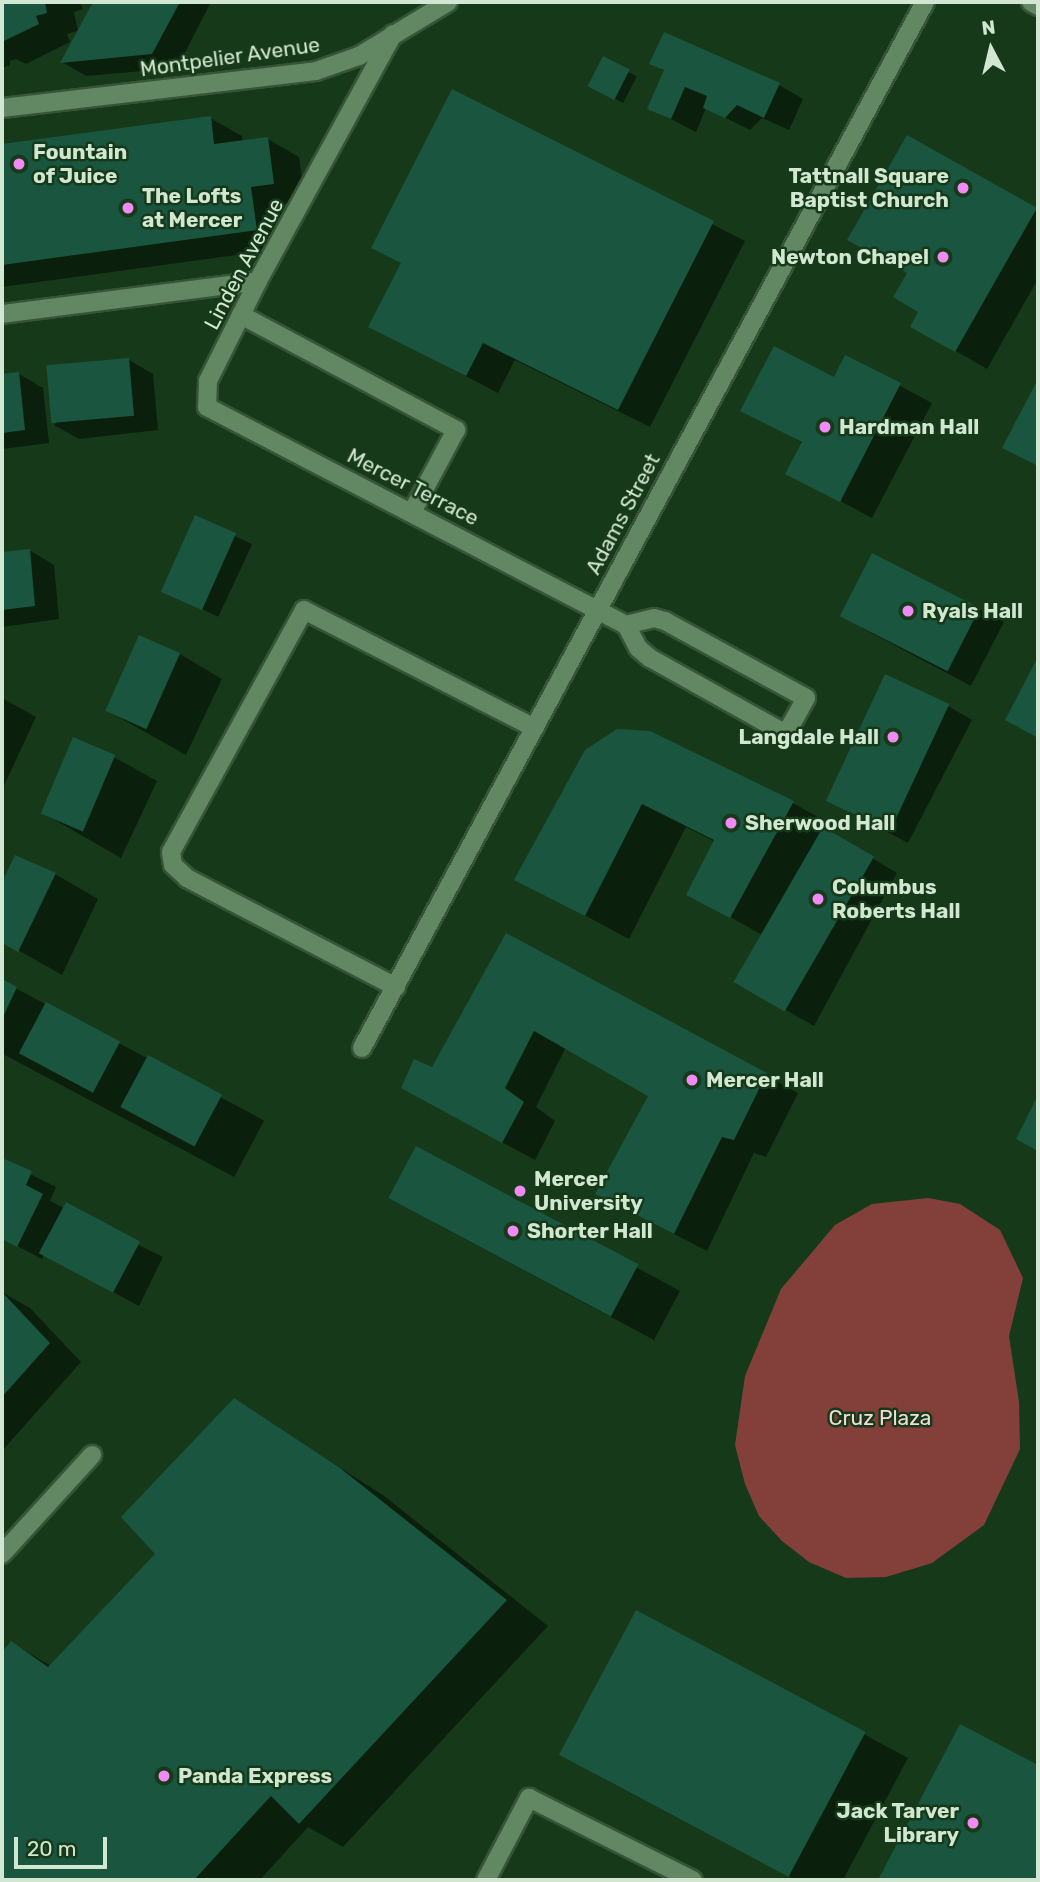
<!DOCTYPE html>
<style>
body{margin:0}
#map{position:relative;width:1040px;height:1882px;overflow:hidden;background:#163a19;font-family:Rubik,sans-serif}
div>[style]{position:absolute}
.green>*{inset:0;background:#83403b}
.shadow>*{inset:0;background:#0007;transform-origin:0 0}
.building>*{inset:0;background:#19553f;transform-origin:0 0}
.roads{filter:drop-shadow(2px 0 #375438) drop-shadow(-2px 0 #375438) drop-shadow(0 2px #375438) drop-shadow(0 -2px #375438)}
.minor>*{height:18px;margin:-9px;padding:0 9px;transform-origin:9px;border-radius:9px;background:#618862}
.dots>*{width:19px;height:19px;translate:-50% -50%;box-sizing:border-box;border:4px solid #163a19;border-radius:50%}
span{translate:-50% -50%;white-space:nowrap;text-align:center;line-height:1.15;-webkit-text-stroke:5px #163a19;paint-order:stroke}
.street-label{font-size:21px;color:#d2e7d2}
.poi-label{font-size:21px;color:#d2e7d2;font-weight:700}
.left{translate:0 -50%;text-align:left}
.right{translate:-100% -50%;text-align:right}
.park-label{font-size:21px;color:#f4dbd9}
.frame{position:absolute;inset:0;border:4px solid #d2e7d2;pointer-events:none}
.north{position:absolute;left:956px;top:14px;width:70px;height:70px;-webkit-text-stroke:5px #163a19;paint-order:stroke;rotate:353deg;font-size:19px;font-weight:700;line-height:28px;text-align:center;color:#d2e7d2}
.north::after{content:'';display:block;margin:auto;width:24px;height:32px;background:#d2e7d2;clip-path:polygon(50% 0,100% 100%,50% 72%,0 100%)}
.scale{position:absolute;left:14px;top:1837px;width:93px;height:32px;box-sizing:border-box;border:4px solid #d2e7d2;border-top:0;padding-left:9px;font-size:21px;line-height:24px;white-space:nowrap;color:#d2e7d2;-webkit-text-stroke:5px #163a19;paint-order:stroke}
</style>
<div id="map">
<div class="green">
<div style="clip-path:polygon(928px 1198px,960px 1204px,1000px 1230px,1023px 1278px,1009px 1336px,1019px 1402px,1020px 1449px,984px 1525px,932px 1563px,886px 1577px,846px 1578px,809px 1562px,782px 1541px,759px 1516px,745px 1484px,735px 1445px,745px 1376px,781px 1289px,835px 1225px,872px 1204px)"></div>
</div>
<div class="shadow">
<div style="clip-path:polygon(2px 2px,80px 2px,83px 9px,74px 12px,78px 31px,67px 34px,70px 42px,26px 64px,16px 59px,10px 61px,10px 65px,2px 68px)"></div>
<div style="clip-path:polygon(95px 2px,211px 2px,177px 68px,86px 76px,62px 62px)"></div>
<div style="left:603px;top:59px;width:38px;height:30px;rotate:27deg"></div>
<div style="clip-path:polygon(651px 63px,779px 85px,803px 99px,789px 130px,762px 118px,750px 130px,706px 108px,696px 132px,649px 108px,665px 71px)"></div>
<div style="clip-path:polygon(453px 91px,745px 241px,650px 427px,515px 360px,498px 393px,370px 326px,402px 265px)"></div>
<div style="clip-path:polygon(210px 118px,242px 136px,243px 142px,268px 139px,299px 157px,305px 201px,282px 204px,288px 248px,2px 287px,2px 146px)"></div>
<div style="clip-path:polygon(908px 137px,1038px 211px,1038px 279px,987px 369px,912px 326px,921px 311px,909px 273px)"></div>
<div style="clip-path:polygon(846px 357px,932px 403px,872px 518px,788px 473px,803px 443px,743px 410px,835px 379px)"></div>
<div style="clip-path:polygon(129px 360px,153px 374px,158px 430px,79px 439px,54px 425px)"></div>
<div style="clip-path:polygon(19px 374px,43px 388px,49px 443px,2px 449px,2px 376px)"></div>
<div style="left:196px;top:518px;width:62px;height:80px;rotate:25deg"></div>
<div style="clip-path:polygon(29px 550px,54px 565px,59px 619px,2px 627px,2px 554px)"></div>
<div style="clip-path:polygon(873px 555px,1004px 622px,971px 686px,862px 628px)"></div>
<div style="clip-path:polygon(140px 637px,180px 654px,222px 679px,186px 755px,106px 710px)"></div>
<div style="clip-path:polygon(2px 698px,36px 717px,2px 790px)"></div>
<div style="clip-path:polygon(948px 706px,972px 720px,908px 843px,849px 812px)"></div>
<div style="clip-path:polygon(74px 740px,114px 757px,157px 781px,121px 858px,41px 812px)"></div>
<div style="clip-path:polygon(587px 751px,793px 803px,836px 827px,832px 834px,897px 873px,814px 1026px,741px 984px,766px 937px,689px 894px,715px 842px,686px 827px,629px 939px,517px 879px)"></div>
<div style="clip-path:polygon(16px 857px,55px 874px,98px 899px,62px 975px,2px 941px,2px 887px)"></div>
<div style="clip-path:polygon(507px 935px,798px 1093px,766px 1157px,754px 1153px,707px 1251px,629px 1211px,650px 1095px,566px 1047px,536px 1107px,555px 1121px,535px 1160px,435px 1106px,432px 1070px)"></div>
<div style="left:2px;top:981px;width:297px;height:64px;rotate:28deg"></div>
<div style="clip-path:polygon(417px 1148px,680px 1291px,654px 1340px,433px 1222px)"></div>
<div style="clip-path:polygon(2px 1160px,56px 1187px,50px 1201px,163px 1257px,139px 1306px,44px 1255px,42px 1259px,2px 1238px)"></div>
<div style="clip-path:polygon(2px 1292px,30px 1308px,81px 1362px,2px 1451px)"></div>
<div style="clip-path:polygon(234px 1401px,383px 1495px,548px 1626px,343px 1847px,308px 1827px,260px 1880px,2px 1880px,2px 1654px,12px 1643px,51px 1666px,158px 1555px)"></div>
<div style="clip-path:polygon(637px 1612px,908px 1758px,843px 1880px,796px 1880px,604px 1779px)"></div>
<div style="clip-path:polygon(960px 1727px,1038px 1767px,1038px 1880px,880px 1880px)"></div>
</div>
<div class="building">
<div style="clip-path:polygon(2px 2px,45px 2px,47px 13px,36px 16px,39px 24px,2px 42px)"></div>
<div style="clip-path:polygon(93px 2px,180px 2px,152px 54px,60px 63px)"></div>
<div style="clip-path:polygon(664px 32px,780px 83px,764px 118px,737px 105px,725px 118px,703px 108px,707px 96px,685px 87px,671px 119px,647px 109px,664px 70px,649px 64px)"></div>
<div style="left:603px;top:56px;width:30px;height:34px;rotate:27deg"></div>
<div style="clip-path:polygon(452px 89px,714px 221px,618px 410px,483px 343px,466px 376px,368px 327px,401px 263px,371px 248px)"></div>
<div style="clip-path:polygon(211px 116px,214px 144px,268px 137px,274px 184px,251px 187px,257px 230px,2px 265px,2px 144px)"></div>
<div style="clip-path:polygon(907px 135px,1037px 208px,955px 352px,910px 327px,918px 312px,893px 297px,907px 273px,847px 240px)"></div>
<div style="clip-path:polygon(774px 346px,834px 377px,845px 355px,901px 383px,840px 502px,785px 474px,802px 442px,740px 411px)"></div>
<div style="left:129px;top:358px;width:58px;height:83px;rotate:85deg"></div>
<div style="clip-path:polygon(19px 372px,25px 430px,2px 433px,2px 374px)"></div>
<div style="clip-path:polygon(1038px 379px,1038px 466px,1002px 448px)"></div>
<div style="left:195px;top:515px;width:45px;height:84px;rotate:24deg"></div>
<div style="clip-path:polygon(30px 549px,35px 606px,2px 610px,2px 552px)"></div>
<div style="left:872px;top:553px;width:121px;height:71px;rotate:27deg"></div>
<div style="left:139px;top:635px;width:45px;height:83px;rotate:24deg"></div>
<div style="clip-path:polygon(1038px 657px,1038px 738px,1005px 720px)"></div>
<div style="left:885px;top:674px;width:71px;height:140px;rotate:25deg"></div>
<div style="clip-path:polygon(617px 729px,650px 731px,794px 801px,730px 918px,686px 895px,714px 840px,642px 804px,585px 916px,514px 880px,585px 750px)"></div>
<div style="left:73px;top:737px;width:46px;height:83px;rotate:23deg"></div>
<div style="left:823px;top:827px;width:59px;height:179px;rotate:30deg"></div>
<div style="clip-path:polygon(15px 855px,56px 873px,18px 952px,2px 943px,2px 882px)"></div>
<div style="clip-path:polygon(506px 933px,767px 1073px,734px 1140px,722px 1137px,674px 1234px,595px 1194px,648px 1096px,534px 1031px,505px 1088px,524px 1102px,502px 1143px,401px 1088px,414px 1059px,432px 1067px)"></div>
<div style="clip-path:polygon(2px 979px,17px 987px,2px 1019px)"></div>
<div style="left:46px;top:1002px;width:84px;height:58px;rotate:28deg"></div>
<div style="left:148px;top:1055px;width:84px;height:59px;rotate:28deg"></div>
<div style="clip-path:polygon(1038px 1095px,1038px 1151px,1016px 1139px)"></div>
<div style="left:416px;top:1146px;width:252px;height:59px;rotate:28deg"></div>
<div style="clip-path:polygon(2px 1158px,32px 1171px,26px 1185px,43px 1194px,17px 1247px,2px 1239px)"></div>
<div style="left:66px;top:1202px;width:84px;height:58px;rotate:28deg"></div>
<div style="clip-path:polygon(2px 1292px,50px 1343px,2px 1397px)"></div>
<div style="clip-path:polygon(234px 1398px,340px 1468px,507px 1600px,299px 1824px,271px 1796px,194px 1880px,2px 1880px,2px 1652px,11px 1641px,48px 1667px,155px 1554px,121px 1517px)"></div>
<div style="left:636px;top:1610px;width:260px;height:164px;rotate:28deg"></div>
<div style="clip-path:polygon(960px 1724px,1038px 1765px,1038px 1880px,878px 1880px)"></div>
</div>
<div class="roads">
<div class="minor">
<div style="left:1031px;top:2px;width:8px;rotate:30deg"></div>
<div style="left:393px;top:34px;width:281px;rotate:118.7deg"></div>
<div style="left:258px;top:281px;width:112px;rotate:116.6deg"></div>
<div style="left:208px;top:381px;width:26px;rotate:92deg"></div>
<div style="left:207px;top:407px;width:472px;rotate:27.5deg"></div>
<div style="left:626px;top:625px;width:26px;rotate:62deg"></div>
<div style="left:638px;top:648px;width:16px;rotate:40deg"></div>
<div style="left:650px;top:658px;width:156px;rotate:29.2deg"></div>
<div style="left:786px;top:734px;width:41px;rotate:-60.9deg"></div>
<div style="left:806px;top:698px;width:161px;rotate:-151.4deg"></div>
<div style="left:665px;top:621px;width:11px;rotate:-165deg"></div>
<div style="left:654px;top:618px;width:29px;rotate:166deg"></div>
<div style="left:2px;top:108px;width:316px;rotate:-6.7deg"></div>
<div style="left:316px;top:71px;width:46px;rotate:-19.2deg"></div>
<div style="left:359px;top:56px;width:104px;rotate:-31.2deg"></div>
<div style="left:2px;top:314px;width:258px;rotate:-7.3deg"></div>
<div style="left:241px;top:315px;width:244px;rotate:28.1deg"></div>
<div style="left:456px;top:430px;width:93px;rotate:118.2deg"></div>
<div style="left:396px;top:987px;width:236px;rotate:-152.5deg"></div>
<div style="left:187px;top:878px;width:19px;rotate:-137deg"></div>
<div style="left:173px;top:865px;width:13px;rotate:-99deg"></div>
<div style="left:171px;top:852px;width:276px;rotate:-61.2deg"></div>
<div style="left:304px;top:610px;width:259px;rotate:27.1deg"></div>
<div style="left:362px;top:1048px;width:1188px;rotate:-61.71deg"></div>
<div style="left:2px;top:1554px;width:134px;rotate:-47.7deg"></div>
<div style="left:486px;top:1880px;width:93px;rotate:-62.3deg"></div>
<div style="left:529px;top:1798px;width:183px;rotate:26.6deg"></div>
</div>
</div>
<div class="dots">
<div style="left:19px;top:164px;background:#f08bf6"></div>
<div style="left:963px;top:188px;background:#f08bf6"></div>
<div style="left:128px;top:208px;background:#f08bf6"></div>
<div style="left:943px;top:257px;background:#f08bf6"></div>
<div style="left:825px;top:427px;background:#f08bf6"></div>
<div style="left:908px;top:611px;background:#f08bf6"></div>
<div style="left:893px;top:737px;background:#f08bf6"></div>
<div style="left:731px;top:823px;background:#f08bf6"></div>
<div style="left:818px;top:899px;background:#f08bf6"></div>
<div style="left:692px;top:1080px;background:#f08bf6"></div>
<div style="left:520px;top:1191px;background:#f08bf6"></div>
<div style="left:513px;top:1231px;background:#f08bf6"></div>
<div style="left:164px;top:1776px;background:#f08bf6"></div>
<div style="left:973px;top:1823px;background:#f08bf6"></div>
</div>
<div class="street-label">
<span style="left:230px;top:57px;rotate:-8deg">Montpelier Avenue</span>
<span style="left:244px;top:264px;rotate:-62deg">Linden Avenue</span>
<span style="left:413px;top:487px;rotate:27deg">Mercer Terrace</span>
<span style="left:623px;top:514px;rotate:-62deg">Adams Street</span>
</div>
<div class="poi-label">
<span class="left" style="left:33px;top:164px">Fountain<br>of Juice</span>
<span class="right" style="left:949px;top:188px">Tattnall Square<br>Baptist Church</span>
<span class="left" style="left:142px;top:208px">The Lofts<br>at Mercer</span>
<span class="right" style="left:929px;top:257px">Newton Chapel</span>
<span class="left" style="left:839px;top:427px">Hardman Hall</span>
<span class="left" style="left:922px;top:611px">Ryals Hall</span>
<span class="right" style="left:879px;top:737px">Langdale Hall</span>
<span class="left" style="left:745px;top:823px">Sherwood Hall</span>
<span class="left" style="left:832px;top:899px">Columbus<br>Roberts Hall</span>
<span class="left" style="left:706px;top:1080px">Mercer Hall</span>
<span class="left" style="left:534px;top:1191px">Mercer<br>University</span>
<span class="left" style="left:527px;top:1231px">Shorter Hall</span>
<span class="left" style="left:178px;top:1776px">Panda Express</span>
<span class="right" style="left:959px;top:1823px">Jack Tarver<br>Library</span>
</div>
<div class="park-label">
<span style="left:880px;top:1418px">Cruz Plaza</span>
</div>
<div class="frame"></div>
<div class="north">N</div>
<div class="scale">20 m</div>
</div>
